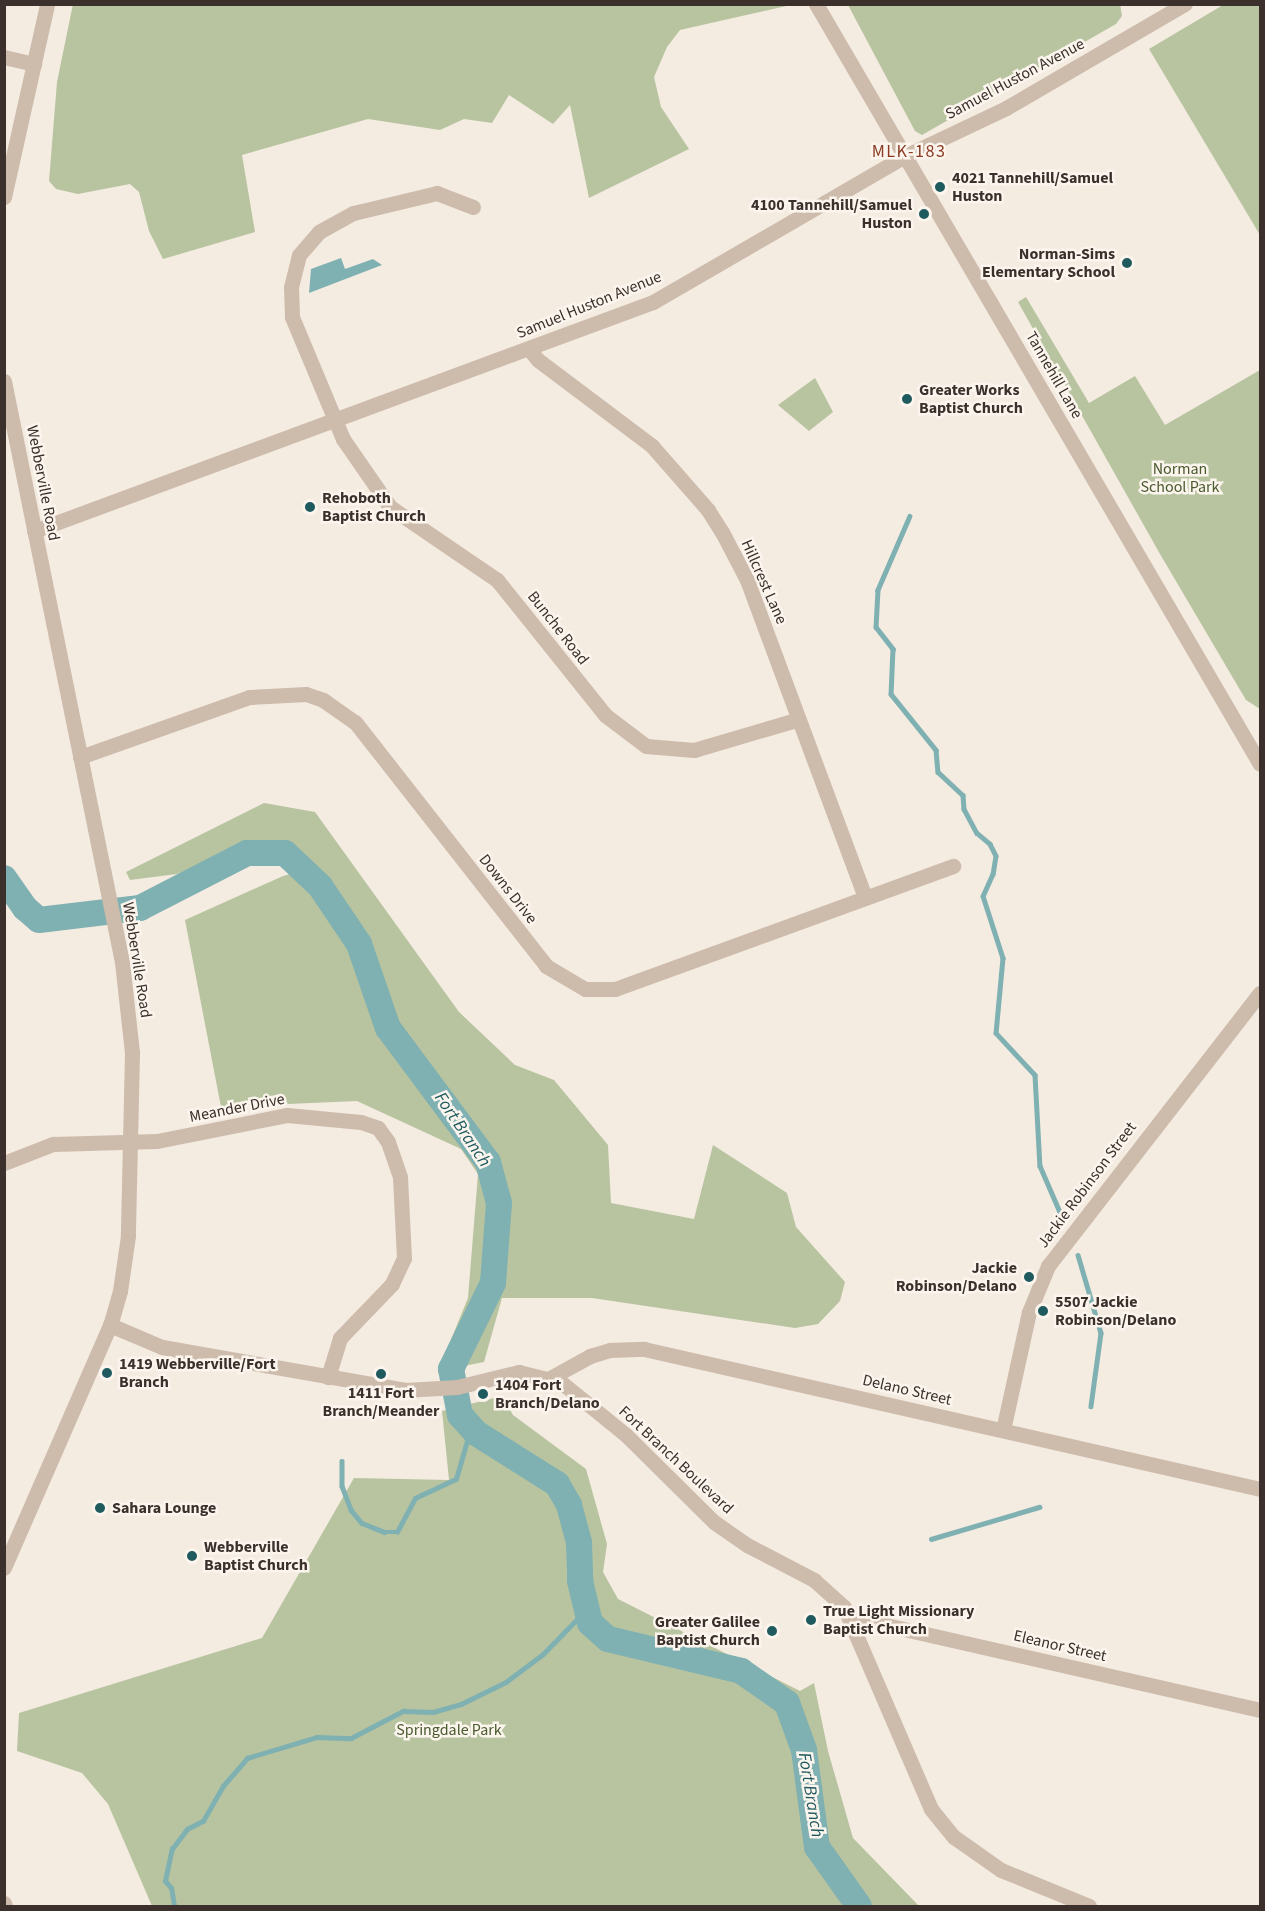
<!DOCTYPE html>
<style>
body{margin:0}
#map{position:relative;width:1265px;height:1911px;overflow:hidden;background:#f4ebe1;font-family:"Source Sans 3",sans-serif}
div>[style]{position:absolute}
.green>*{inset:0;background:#b8c4a0}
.water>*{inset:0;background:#7fb0b2}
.stream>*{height:4.5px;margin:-2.25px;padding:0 2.25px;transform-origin:2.25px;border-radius:2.25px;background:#7fb0b2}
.river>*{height:26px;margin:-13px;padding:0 13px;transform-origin:13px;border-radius:13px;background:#7fb0b2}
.minor>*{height:15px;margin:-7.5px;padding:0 7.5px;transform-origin:7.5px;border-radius:7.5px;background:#cdbbac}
.tertiary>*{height:15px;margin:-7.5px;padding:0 7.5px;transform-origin:7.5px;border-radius:7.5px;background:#cdbbac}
.dots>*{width:16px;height:16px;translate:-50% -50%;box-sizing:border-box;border:3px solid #fbf5ee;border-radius:50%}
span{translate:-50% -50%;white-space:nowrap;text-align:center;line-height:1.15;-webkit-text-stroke:5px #fbf5ee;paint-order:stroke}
.street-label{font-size:16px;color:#3b302b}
.poi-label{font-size:16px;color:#3b302b;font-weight:700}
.left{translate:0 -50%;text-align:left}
.right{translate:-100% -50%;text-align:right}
.park-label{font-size:16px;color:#4a5a2e}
.neighbourhood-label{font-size:18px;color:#8c3b22;letter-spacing:1.5px}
.water-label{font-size:18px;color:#1f5a5e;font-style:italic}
.frame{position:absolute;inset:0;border:6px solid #3b302b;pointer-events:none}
</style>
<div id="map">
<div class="green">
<div style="clip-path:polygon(73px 4px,791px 4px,791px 5px,680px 30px,667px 47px,654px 77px,661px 107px,689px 149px,589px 198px,570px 105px,553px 124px,509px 95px,492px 123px,464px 119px,440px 130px,368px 119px,242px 155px,255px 232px,163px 259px,149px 231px,139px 192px,130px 184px,78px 194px,56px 189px,49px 181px,57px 82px)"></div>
<div style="clip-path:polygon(848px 5px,1120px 4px,1122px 16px,1116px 24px,922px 135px,915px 131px)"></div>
<div style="clip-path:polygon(1223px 5px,1260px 5px,1260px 235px,1149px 49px)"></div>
<div style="clip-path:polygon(1026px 297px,1089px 403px,1135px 376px,1165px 425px,1260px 370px,1260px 709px,1246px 700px,1160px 554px,1018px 302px)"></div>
<div style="clip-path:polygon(815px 378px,833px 412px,809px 431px,778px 405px)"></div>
<div style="clip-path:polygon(264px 803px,315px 812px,459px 1012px,515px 1065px,554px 1080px,608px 1145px,611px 1203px,694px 1219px,713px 1145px,787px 1193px,796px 1227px,845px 1282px,840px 1301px,818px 1324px,795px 1328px,592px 1298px,502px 1298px,484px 1362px,438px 1371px,468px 1298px,478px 1174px,461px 1149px,357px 1101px,221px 1107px,185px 920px,283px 876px,312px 868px,288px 848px,250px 847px,177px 874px,130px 880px,126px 872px)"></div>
<div style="clip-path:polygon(502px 1396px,513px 1415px,586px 1469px,607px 1544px,603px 1572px,618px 1599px,800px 1691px,814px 1683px,828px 1751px,853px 1838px,919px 1906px,152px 1906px,108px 1804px,82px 1773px,17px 1751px,19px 1713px,262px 1638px,354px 1478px,449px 1480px,442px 1411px)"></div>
</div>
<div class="water">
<div style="clip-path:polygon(341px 258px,345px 269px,373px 259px,382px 265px,309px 293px,311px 269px)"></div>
</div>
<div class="stream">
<div style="left:910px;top:516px;width:81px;rotate:113.4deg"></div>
<div style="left:878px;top:590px;width:37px;rotate:93deg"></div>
<div style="left:876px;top:627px;width:28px;rotate:52deg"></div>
<div style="left:893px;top:649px;width:45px;rotate:92.5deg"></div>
<div style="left:891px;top:694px;width:72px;rotate:51.2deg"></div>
<div style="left:936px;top:750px;width:22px;rotate:85deg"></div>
<div style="left:938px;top:772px;width:34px;rotate:43deg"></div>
<div style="left:963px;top:795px;width:14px;rotate:86deg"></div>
<div style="left:964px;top:809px;width:27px;rotate:62deg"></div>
<div style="left:977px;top:833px;width:17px;rotate:40deg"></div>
<div style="left:990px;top:844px;width:13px;rotate:63deg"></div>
<div style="left:996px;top:856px;width:18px;rotate:99deg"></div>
<div style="left:993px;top:874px;width:24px;rotate:114deg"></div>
<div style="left:983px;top:896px;width:65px;rotate:72.1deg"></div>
<div style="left:1003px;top:958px;width:75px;rotate:95.3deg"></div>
<div style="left:996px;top:1033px;width:57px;rotate:47.1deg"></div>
<div style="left:1035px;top:1075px;width:91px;rotate:86.9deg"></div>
<div style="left:1040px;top:1166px;width:50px;rotate:66.5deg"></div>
<div style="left:1078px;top:1255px;width:81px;rotate:73.6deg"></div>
<div style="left:1101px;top:1333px;width:74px;rotate:97.8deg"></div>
<div style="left:342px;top:1461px;width:25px;rotate:90deg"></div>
<div style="left:342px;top:1486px;width:26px;rotate:69deg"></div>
<div style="left:351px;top:1510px;width:17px;rotate:50deg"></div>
<div style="left:362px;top:1523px;width:24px;rotate:22deg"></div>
<div style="left:384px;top:1532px;width:13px"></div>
<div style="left:397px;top:1532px;width:38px;rotate:-62deg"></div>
<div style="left:415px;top:1498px;width:45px;rotate:-24.9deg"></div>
<div style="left:456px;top:1479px;width:54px;rotate:-73.9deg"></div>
<div style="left:931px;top:1539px;width:113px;rotate:-16.5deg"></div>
<div style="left:174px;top:1906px;width:18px;rotate:-99deg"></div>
<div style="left:171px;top:1888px;width:9px;rotate:-131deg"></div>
<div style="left:165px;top:1881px;width:33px;rotate:-78deg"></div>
<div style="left:172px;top:1849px;width:25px;rotate:-53deg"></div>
<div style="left:187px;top:1829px;width:18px;rotate:-27deg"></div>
<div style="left:203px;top:1821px;width:40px;rotate:-60.3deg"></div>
<div style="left:223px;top:1786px;width:37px;rotate:-49deg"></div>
<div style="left:247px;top:1758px;width:73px;rotate:-16.7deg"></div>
<div style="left:317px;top:1737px;width:34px;rotate:2deg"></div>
<div style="left:351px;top:1738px;width:59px;rotate:-27.4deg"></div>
<div style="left:403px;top:1711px;width:30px;rotate:2deg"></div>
<div style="left:433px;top:1712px;width:29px;rotate:-16deg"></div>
<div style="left:461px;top:1704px;width:50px;rotate:-26.1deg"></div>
<div style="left:506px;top:1682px;width:46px;rotate:-37.1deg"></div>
<div style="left:543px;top:1654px;width:63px;rotate:-45.6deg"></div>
</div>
<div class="river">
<div style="left:4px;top:878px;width:37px;rotate:55deg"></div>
<div style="left:25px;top:908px;width:18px;rotate:41deg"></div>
<div style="left:39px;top:920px;width:102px;rotate:-6.8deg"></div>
<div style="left:140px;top:908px;width:120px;rotate:-27.2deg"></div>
<div style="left:247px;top:853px;width:38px"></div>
<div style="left:285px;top:853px;width:48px;rotate:43.3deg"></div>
<div style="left:320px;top:886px;width:70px;rotate:56.1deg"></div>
<div style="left:359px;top:944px;width:89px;rotate:71deg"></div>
<div style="left:388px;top:1028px;width:167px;rotate:53.3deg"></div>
<div style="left:488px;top:1162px;width:42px;rotate:75deg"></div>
<div style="left:499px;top:1203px;width:80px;rotate:94.3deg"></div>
<div style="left:493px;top:1283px;width:96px;rotate:116deg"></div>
<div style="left:451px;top:1369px;width:47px;rotate:78.9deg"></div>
<div style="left:460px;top:1415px;width:24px;rotate:48deg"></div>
<div style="left:476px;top:1433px;width:96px;rotate:32.2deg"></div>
<div style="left:557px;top:1484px;width:24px;rotate:60deg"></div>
<div style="left:569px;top:1505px;width:39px;rotate:75deg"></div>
<div style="left:579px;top:1543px;width:38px;rotate:88deg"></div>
<div style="left:580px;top:1581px;width:43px;rotate:76.6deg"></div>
<div style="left:590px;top:1623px;width:24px;rotate:42deg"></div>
<div style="left:608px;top:1639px;width:137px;rotate:13.5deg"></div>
<div style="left:741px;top:1671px;width:56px;rotate:34.8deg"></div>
<div style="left:787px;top:1703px;width:50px;rotate:70.1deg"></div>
<div style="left:804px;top:1750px;width:98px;rotate:82.4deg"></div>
<div style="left:817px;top:1847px;width:72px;rotate:54.6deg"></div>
</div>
<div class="minor">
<div style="left:816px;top:4px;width:880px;rotate:59.71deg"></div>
<div style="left:4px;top:57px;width:31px;rotate:13deg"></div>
<div style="left:473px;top:207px;width:39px;rotate:-159deg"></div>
<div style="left:437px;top:193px;width:86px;rotate:166.6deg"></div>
<div style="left:353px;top:213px;width:39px;rotate:151deg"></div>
<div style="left:319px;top:232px;width:30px;rotate:131deg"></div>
<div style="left:299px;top:255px;width:33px;rotate:104deg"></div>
<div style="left:291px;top:287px;width:30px;rotate:88deg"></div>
<div style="left:292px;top:317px;width:132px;rotate:67.3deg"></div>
<div style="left:343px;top:439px;width:83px;rotate:55.3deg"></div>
<div style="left:390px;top:507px;width:130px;rotate:34.3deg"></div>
<div style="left:497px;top:580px;width:173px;rotate:51.3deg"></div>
<div style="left:605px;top:715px;width:51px;rotate:37.1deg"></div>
<div style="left:646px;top:746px;width:48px;rotate:4.8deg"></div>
<div style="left:694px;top:750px;width:109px;rotate:-16.4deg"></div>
<div style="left:529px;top:349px;width:14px;rotate:51deg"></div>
<div style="left:538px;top:360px;width:143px;rotate:37deg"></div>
<div style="left:652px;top:446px;width:85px;rotate:48.8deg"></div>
<div style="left:708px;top:510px;width:26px;rotate:58deg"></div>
<div style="left:722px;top:532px;width:54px;rotate:62.5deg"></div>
<div style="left:747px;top:580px;width:339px;rotate:69.6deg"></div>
<div style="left:34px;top:531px;width:660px;rotate:-20.3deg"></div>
<div style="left:653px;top:302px;width:291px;rotate:-30.1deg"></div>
<div style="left:905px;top:156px;width:112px;rotate:-25.4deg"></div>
<div style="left:1006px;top:108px;width:207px;rotate:-30.2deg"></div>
<div style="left:80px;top:757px;width:179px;rotate:-19.5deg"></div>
<div style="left:249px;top:697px;width:57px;rotate:-3deg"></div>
<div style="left:306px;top:694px;width:18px;rotate:19deg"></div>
<div style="left:323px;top:700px;width:39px;rotate:35deg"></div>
<div style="left:355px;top:722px;width:310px;rotate:51.9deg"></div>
<div style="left:546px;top:966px;width:45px;rotate:30.5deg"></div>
<div style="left:585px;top:989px;width:30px"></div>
<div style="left:615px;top:989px;width:360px;rotate:-20deg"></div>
<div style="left:4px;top:1163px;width:53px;rotate:-21.2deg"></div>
<div style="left:53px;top:1144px;width:104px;rotate:-1.7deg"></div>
<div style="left:157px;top:1141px;width:133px;rotate:-11.3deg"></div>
<div style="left:287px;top:1115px;width:74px;rotate:5.4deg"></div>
<div style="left:361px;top:1122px;width:18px;rotate:19deg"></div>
<div style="left:378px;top:1128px;width:17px;rotate:54deg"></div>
<div style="left:388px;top:1142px;width:37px;rotate:71deg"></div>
<div style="left:400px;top:1177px;width:81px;rotate:87.2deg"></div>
<div style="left:404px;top:1258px;width:29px;rotate:115deg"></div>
<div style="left:392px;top:1284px;width:75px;rotate:133.9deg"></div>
<div style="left:340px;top:1338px;width:41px;rotate:107.1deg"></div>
<div style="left:110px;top:1325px;width:56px;rotate:22.9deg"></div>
<div style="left:162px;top:1347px;width:247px;rotate:10deg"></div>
<div style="left:405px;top:1390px;width:52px;rotate:-3.3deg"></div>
<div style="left:457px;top:1387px;width:64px;rotate:-13.6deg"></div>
<div style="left:519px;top:1372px;width:44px;rotate:14.3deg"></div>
<div style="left:562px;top:1383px;width:82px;rotate:39.1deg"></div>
<div style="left:626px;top:1435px;width:124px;rotate:44.7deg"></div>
<div style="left:714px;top:1522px;width:40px;rotate:34.9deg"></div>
<div style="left:747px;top:1545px;width:76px;rotate:27.6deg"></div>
<div style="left:814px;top:1580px;width:40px;rotate:42deg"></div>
<div style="left:844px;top:1607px;width:220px;rotate:66.7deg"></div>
<div style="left:931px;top:1809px;width:36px;rotate:51deg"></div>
<div style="left:954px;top:1837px;width:57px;rotate:35.1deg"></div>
<div style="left:1001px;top:1870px;width:95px;rotate:22.2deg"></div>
<div style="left:550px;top:1378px;width:46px;rotate:-28.8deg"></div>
<div style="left:590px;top:1356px;width:21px;rotate:-17deg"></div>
<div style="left:610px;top:1350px;width:34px;rotate:-2deg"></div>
<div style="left:644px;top:1349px;width:632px;rotate:12.8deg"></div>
<div style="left:1003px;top:1430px;width:121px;rotate:-77.6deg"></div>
<div style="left:1029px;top:1312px;width:50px;rotate:-67.6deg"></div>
<div style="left:1048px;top:1266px;width:346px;rotate:-52.2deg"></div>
<div style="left:851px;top:1617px;width:419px;rotate:12.8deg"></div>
</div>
<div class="tertiary">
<div style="left:4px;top:197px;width:198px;rotate:-77.4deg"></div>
<div style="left:4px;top:381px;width:593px;rotate:78.52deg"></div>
<div style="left:122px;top:962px;width:92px;rotate:83.7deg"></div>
<div style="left:132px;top:1053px;width:183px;rotate:91.3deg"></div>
<div style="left:128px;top:1236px;width:56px;rotate:98.3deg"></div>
<div style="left:120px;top:1291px;width:35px;rotate:106deg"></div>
<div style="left:110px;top:1325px;width:265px;rotate:113.6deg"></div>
<div style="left:4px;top:1903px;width:3px;rotate:72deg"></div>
</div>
<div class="dots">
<div style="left:940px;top:187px;background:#1f5a5e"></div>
<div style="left:924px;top:214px;background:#1f5a5e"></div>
<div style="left:1127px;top:263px;background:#1f5a5e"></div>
<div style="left:907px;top:399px;background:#1f5a5e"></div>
<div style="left:310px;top:507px;background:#1f5a5e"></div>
<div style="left:1029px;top:1277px;background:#1f5a5e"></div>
<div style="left:1043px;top:1311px;background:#1f5a5e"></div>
<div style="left:107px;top:1373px;background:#1f5a5e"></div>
<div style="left:381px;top:1374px;background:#1f5a5e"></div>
<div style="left:483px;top:1394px;background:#1f5a5e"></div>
<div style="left:100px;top:1508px;background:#1f5a5e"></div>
<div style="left:192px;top:1556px;background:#1f5a5e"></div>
<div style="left:811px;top:1620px;background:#1f5a5e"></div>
<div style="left:772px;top:1631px;background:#1f5a5e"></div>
</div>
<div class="street-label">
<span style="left:1015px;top:79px;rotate:-28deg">Samuel Huston Avenue</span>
<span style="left:589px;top:305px;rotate:-22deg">Samuel Huston Avenue</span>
<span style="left:1054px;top:375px;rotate:60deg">Tannehill Lane</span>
<span style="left:43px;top:483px;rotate:79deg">Webberville Road</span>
<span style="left:764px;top:582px;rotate:66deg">Hillcrest Lane</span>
<span style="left:558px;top:628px;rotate:52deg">Bunche Road</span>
<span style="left:508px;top:889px;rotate:52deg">Downs Drive</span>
<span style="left:137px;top:960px;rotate:81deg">Webberville Road</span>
<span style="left:237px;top:1108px;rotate:-11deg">Meander Drive</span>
<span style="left:1087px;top:1185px;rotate:-53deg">Jackie Robinson Street</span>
<span style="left:907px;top:1390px;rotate:13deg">Delano Street</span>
<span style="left:676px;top:1460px;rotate:43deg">Fort Branch Boulevard</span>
<span style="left:1060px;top:1646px;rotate:13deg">Eleanor Street</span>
</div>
<div class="poi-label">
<span class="left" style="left:952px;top:187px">4021 Tannehill/Samuel<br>Huston</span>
<span class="right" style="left:912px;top:214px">4100 Tannehill/Samuel<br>Huston</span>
<span class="right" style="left:1115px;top:263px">Norman-Sims<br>Elementary School</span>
<span class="left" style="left:919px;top:399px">Greater Works<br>Baptist Church</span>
<span class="left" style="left:322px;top:507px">Rehoboth<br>Baptist Church</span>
<span class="right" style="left:1017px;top:1277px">Jackie<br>Robinson/Delano</span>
<span class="left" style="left:1055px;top:1311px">5507 Jackie<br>Robinson/Delano</span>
<span class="left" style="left:119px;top:1373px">1419 Webberville/Fort<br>Branch</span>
<span class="left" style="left:495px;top:1394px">1404 Fort<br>Branch/Delano</span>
<span style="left:381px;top:1402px">1411 Fort<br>Branch/Meander</span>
<span class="left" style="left:112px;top:1508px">Sahara Lounge</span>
<span class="left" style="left:204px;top:1556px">Webberville<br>Baptist Church</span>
<span class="left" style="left:823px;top:1620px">True Light Missionary<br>Baptist Church</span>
<span class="right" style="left:760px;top:1631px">Greater Galilee<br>Baptist Church</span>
</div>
<div class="park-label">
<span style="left:1180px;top:478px">Norman<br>School Park</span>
<span style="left:449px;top:1730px">Springdale Park</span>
</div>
<div class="neighbourhood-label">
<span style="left:909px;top:152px">MLK-183</span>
</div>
<div class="water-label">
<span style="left:462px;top:1130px;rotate:56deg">Fort Branch</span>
<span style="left:810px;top:1795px;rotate:81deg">Fort Branch</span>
</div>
<div class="frame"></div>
</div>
